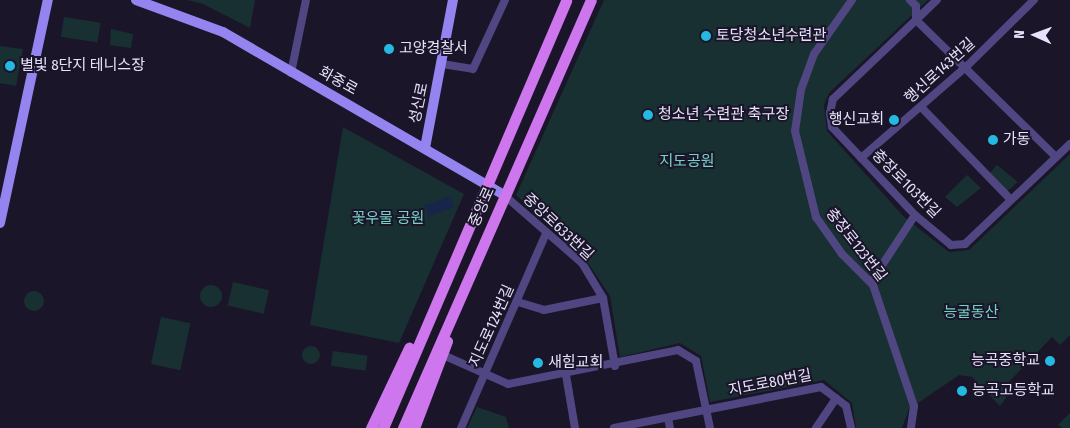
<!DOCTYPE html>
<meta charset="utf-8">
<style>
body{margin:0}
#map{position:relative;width:1070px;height:428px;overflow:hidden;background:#1a1529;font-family:"Fira Sans Condensed","Noto Sans KR",sans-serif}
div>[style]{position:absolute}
.green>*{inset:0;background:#183032;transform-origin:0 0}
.round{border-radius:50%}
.water>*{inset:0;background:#17254b;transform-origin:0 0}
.street>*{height:8px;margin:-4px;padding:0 4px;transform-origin:4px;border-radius:4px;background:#4f4682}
.secondary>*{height:10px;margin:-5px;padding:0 5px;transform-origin:5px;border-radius:5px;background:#9384ef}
.primary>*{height:11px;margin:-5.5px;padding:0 5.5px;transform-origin:5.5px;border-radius:5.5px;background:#ce76ed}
.dots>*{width:14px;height:14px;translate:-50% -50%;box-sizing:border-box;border:2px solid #1a1529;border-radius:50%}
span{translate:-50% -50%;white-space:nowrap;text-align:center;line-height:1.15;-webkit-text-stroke:4px #1a1529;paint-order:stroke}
.poi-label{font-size:15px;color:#e7e1fb}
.left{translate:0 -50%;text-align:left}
.right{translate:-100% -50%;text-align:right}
.street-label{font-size:15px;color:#e7e1fb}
.park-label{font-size:15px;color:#75d3c6}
.north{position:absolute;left:1010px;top:10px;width:50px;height:50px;-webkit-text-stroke:4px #1a1529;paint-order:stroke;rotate:272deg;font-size:14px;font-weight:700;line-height:20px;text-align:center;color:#e7e1fb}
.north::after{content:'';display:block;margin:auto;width:18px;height:22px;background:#e7e1fb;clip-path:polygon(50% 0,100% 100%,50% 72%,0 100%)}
</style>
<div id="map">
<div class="green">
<div style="clip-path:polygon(187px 0,255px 0,250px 28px,203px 4px)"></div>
<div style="clip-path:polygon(604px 0,928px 0,829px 93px,824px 105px,827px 131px,904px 217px,949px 252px,969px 250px,1070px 154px,1070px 335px,1060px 345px,1052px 337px,1007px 384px,1006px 398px,1000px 406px,972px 377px,959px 375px,909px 409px,902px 428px,856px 428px,852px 403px,824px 380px,710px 402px,701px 356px,680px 343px,620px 357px,610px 296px,588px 263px,516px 195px)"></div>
<div style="left:64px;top:17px;width:37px;height:20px;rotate:9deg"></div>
<div style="clip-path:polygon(111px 29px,133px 34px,131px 48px,110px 45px)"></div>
<div style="clip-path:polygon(0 46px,23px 49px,16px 86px,0 83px)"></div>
<div style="clip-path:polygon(343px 127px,464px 194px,399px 343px,310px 325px)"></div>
<div style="clip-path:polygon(997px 165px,1018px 182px,1006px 192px,988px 175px)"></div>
<div style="clip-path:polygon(967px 175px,981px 188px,957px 207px,945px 197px)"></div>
<div style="left:233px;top:282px;width:37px;height:24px;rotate:13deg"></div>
<div class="round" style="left:200px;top:285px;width:22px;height:22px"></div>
<div class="round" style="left:24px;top:291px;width:20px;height:20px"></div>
<div style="left:161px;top:317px;width:30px;height:48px;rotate:12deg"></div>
<div class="round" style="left:302px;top:346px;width:18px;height:18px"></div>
<div style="left:333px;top:351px;width:35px;height:15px;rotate:8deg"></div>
<div style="clip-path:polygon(477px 407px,506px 417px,509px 428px,467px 428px)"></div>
<div style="clip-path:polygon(1070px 413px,1070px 428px,1062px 428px,1058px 425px)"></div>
</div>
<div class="water">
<div style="left:450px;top:196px;width:12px;height:27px;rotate:70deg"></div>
</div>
<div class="street">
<div style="left:852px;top:0;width:66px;rotate:125.1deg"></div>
<div style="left:814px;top:54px;width:38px;rotate:110deg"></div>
<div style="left:801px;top:90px;width:41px;rotate:98.3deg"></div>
<div style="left:795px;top:131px;width:89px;rotate:76.3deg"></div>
<div style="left:816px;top:217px;width:45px;rotate:54.9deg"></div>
<div style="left:842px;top:254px;width:44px;rotate:45deg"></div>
<div style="left:873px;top:285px;width:128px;rotate:71.3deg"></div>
<div style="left:914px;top:406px;width:22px;rotate:98deg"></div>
<div style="left:910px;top:0;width:8px;rotate:45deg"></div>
<div style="left:916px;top:6px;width:14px;rotate:90deg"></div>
<div style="left:916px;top:20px;width:29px;rotate:-44deg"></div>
<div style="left:442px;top:64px;width:31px;rotate:9deg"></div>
<div style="left:473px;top:69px;width:76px;rotate:-65.1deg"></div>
<div style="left:291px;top:73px;width:75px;rotate:-78.4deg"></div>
<div style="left:921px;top:107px;width:129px;rotate:45.9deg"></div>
<div style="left:1056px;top:157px;width:196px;rotate:-135.6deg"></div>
<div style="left:916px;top:20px;width:115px;rotate:136.4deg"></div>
<div style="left:833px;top:99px;width:14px;rotate:102deg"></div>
<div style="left:830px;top:113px;width:14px;rotate:82deg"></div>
<div style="left:832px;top:127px;width:121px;rotate:46.7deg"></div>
<div style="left:915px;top:215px;width:47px;rotate:39.8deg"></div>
<div style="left:951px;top:245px;width:14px;rotate:-4deg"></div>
<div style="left:965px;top:244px;width:145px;rotate:-43.6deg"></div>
<div style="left:861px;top:158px;width:140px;rotate:-41deg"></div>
<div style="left:967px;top:66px;width:94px;rotate:-44.6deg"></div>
<div style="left:504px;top:195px;width:103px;rotate:41.1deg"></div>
<div style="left:582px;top:263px;width:41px;rotate:59deg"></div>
<div style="left:603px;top:298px;width:69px;rotate:80deg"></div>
<div style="left:871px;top:282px;width:80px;rotate:-56.7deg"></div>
<div style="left:518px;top:302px;width:27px;rotate:17deg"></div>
<div style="left:544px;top:310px;width:60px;rotate:-11.5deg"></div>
<div style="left:443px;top:355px;width:71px;rotate:24deg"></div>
<div style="left:508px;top:384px;width:173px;rotate:-11.3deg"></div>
<div style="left:678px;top:350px;width:21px;rotate:31deg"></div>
<div style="left:696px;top:361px;width:68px;rotate:78.2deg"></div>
<div style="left:566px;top:375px;width:54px;rotate:80.4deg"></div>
<div style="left:668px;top:418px;width:10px;rotate:79deg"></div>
<div style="left:461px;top:428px;width:213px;rotate:-66.4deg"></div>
<div style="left:614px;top:428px;width:211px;rotate:-11.2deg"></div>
<div style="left:821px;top:387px;width:31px;rotate:37deg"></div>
<div style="left:846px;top:406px;width:23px;rotate:77deg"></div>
<div style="left:816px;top:428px;width:36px;rotate:-56deg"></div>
</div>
<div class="secondary">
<div style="left:136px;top:0;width:93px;rotate:20.2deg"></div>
<div style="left:223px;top:32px;width:325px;rotate:30.1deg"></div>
<div style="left:425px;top:148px;width:151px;rotate:-79.3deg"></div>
<div style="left:0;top:223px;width:228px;rotate:-77.9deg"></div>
</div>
<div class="primary">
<div style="left:371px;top:428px;width:89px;rotate:-64.6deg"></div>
<div style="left:383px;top:428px;width:465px;rotate:-66.8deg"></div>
<div style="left:403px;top:428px;width:467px;rotate:-66.3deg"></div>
<div style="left:414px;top:428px;width:93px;rotate:-69.2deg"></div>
</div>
<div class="dots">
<div style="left:706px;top:36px;background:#25b9e2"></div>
<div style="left:389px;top:49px;background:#25b9e2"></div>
<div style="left:10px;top:66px;background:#25b9e2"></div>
<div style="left:648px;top:115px;background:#25b9e2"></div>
<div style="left:894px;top:120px;background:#25b9e2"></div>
<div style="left:993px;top:140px;background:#25b9e2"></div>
<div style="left:1050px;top:361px;background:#25b9e2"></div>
<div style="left:538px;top:363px;background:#25b9e2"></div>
<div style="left:962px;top:391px;background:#25b9e2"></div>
</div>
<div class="poi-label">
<span class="left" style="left:716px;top:36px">토당청소년수련관</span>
<span class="left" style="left:399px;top:49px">고양경찰서</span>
<span class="left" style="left:20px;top:66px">별빛 8단지 테니스장</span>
<span class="left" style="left:658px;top:115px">청소년 수련관 축구장</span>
<span class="right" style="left:884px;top:120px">행신교회</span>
<span class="left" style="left:1003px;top:140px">가동</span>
<span class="right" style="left:1040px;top:361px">능곡중학교</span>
<span class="left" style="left:548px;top:363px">새힘교회</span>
<span class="left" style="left:972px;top:391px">능곡고등학교</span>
</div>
<div class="street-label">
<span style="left:940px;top:71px;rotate:-42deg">행신로143번길</span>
<span style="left:338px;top:81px;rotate:29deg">화중로</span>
<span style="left:419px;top:103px;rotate:-78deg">성신로</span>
<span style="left:906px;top:184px;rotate:45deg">충장로103번길</span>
<span style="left:482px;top:207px;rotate:-66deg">중앙로</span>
<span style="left:558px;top:227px;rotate:43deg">중앙로633번길</span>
<span style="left:856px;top:245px;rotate:52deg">충장로123번길</span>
<span style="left:492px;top:326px;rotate:-66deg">지도로124번길</span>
<span style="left:770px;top:383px;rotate:-11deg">지도로80번길</span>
</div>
<div class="park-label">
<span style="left:687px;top:162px">지도공원</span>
<span style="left:388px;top:219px">꽃우물 공원</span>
<span style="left:971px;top:313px">능굴동산</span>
</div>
<div class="north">N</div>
</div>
